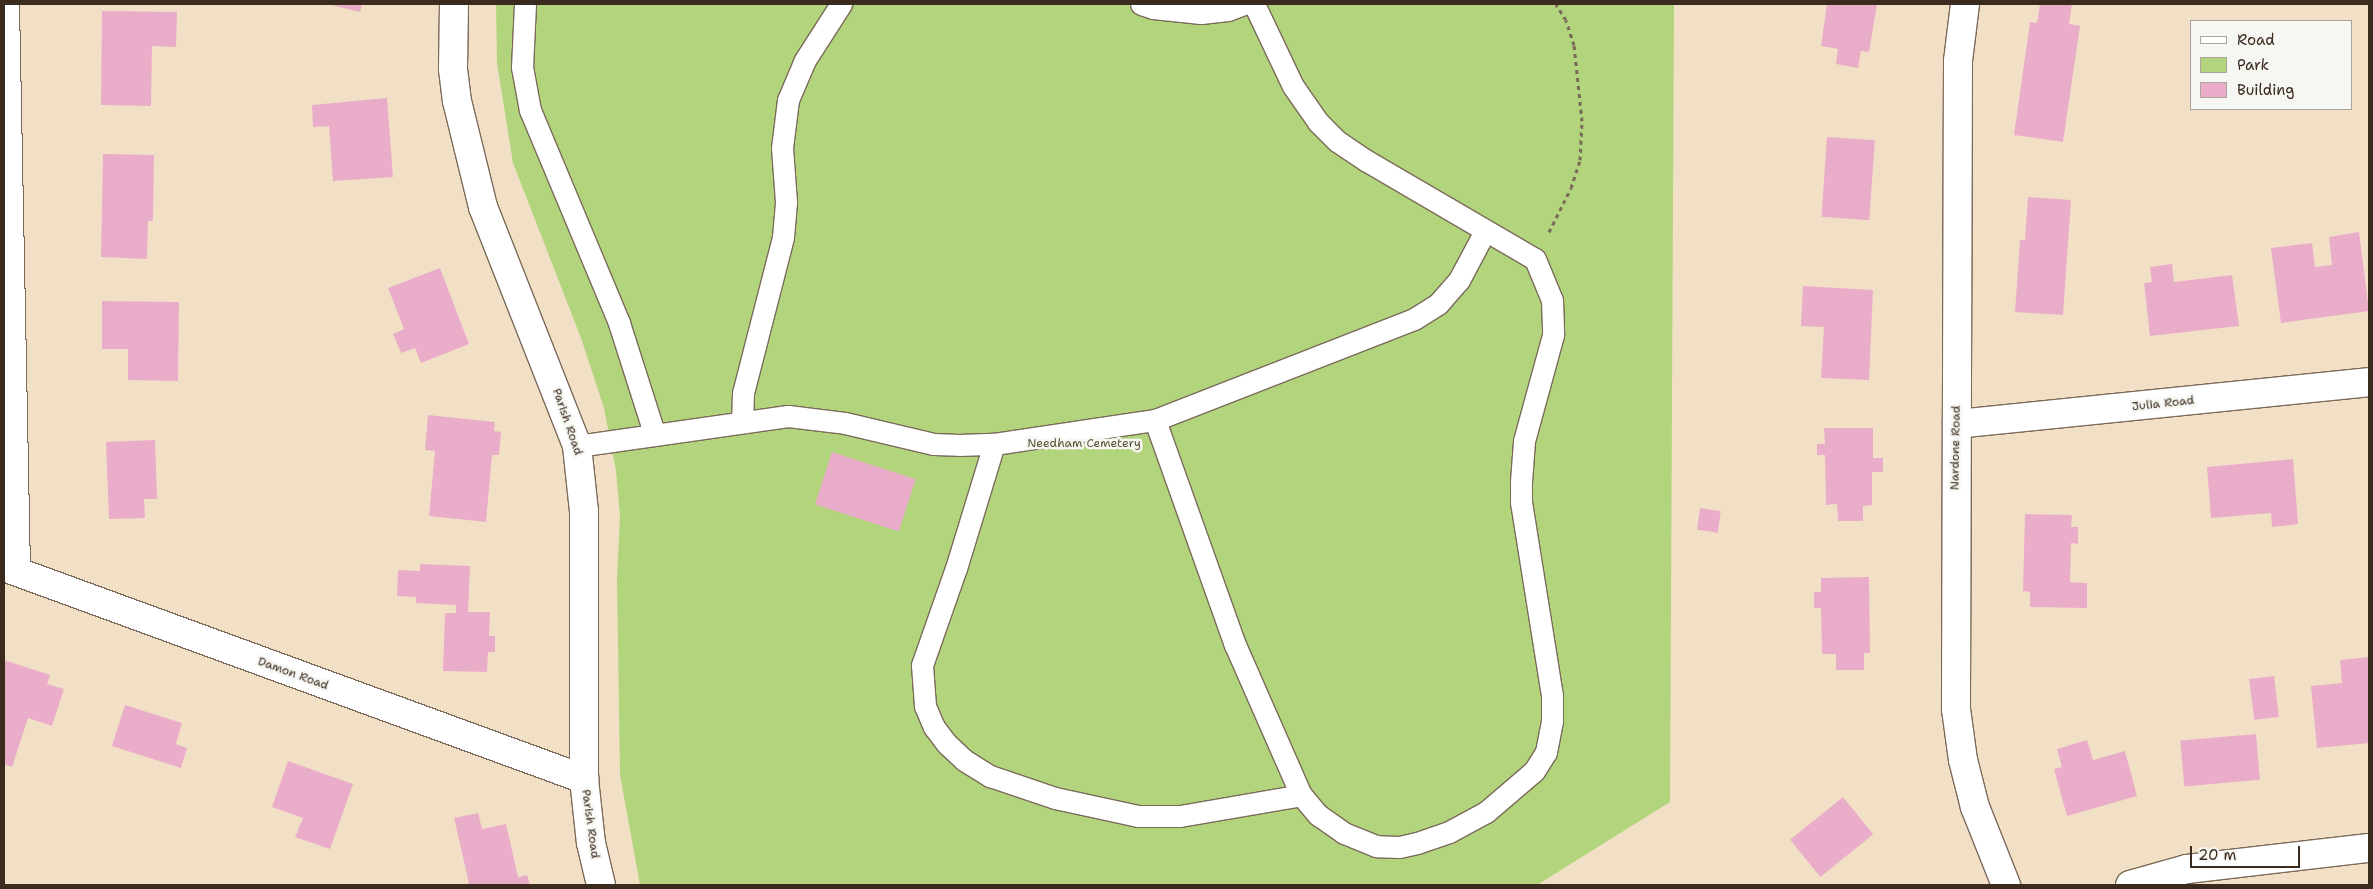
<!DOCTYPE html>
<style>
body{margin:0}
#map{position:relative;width:2373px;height:889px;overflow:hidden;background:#f2e0c6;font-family:"Shantell Sans",sans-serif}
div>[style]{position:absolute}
.green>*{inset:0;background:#b2d47c}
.building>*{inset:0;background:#eaadc9;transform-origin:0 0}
.path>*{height:3px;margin-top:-1.5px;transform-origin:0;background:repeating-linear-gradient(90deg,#7b6a59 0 4px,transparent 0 8px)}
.roads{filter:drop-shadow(1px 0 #7b6a59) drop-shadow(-1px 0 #7b6a59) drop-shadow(0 1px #7b6a59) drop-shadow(0 -1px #7b6a59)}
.service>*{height:21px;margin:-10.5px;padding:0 10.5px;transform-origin:10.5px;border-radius:10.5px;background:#fff}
.minor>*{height:28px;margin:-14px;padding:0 14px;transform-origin:14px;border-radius:14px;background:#fff}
.tertiary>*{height:28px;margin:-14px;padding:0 14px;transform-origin:14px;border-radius:14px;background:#fff}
span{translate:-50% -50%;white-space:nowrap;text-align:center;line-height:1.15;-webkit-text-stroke:5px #f6f6f2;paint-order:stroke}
.street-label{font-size:12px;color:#3b2a1e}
.park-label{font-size:12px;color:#595436}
.frame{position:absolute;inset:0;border:5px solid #3b2a1e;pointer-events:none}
.legend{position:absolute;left:2190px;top:20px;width:162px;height:90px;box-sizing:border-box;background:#f6f6f2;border:1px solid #aba49d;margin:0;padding:6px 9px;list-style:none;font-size:15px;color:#3b2a1e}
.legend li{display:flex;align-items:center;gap:10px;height:25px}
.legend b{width:25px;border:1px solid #aba49d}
.scale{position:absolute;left:2190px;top:846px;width:110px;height:22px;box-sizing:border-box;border:2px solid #3b2a1e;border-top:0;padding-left:6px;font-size:15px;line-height:18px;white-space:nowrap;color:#3b2a1e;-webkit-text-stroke:4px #f6f6f2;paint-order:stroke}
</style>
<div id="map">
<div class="green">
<div style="clip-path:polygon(496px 4px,1674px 4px,1670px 802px,1537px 885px,640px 885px,620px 775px,617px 579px,620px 516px,616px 471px,604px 408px,581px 338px,513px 163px,497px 63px)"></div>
</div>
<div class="building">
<div style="clip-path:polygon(327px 4px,362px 4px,360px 12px)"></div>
<div style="clip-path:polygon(1827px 4px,1877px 4px,1869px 52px,1861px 51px,1858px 68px,1836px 64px,1838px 49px,1821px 46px)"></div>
<div style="clip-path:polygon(2040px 4px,2072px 4px,2069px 24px,2080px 26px,2063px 142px,2014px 135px,2030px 22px,2037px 23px)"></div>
<div style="clip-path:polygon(102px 11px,177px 12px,176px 47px,152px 46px,151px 106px,101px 105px)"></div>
<div style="clip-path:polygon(387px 98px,393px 177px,333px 181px,329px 126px,313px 127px,312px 105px)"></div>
<div style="left:1827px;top:137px;width:48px;height:80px;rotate:4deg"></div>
<div style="clip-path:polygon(103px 154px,154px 155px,153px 221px,148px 221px,147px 259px,101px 257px)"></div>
<div style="clip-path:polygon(2028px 197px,2071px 200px,2063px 315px,2015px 312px,2020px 240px,2025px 240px)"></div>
<div style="clip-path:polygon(2359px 232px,2369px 311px,2281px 323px,2271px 248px,2312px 243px,2315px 267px,2332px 265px,2329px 237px)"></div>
<div style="clip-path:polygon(2172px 264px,2174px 282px,2232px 275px,2239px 326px,2150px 336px,2144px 283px,2152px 282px,2150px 267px)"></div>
<div style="clip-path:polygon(440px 268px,469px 344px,421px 363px,415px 348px,401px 353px,393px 334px,404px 329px,388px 288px)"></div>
<div style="clip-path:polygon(1803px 286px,1873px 290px,1869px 380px,1821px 378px,1824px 327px,1801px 326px)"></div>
<div style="clip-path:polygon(102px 301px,179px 302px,178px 381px,128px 380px,128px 349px,102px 349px)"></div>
<div style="clip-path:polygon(428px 415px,495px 422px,494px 431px,501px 432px,499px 455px,492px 455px,486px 522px,429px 516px,435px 451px,425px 450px)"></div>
<div style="clip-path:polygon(1824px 428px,1873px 428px,1873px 458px,1883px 458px,1883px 472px,1872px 472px,1872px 505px,1863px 506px,1863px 521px,1838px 521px,1837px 504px,1826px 505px,1825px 455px,1817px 455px,1817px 444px,1825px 444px)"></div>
<div style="clip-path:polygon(155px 440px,157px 499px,144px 499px,145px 518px,109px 519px,106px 442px)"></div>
<div style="left:832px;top:452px;width:88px;height:55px;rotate:18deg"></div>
<div style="clip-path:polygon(2293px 459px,2298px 524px,2272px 527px,2271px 513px,2211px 518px,2207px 467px)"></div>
<div style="left:1700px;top:508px;width:21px;height:22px;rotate:8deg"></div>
<div style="clip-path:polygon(2025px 514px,2072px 515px,2071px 527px,2078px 527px,2078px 544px,2071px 543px,2070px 582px,2087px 583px,2087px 608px,2030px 607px,2030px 592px,2023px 591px)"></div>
<div style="clip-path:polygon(420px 564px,470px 566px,468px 612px,490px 612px,489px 636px,495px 636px,495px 652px,488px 652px,487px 672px,443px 671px,445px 613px,456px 613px,456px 605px,416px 603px,416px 597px,397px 596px,398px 570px,420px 571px)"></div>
<div style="clip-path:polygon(1869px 577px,1870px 653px,1864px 653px,1864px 670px,1836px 670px,1836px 654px,1822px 654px,1821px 608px,1814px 608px,1814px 592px,1821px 592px,1821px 578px)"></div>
<div style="clip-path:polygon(2369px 657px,2369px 743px,2317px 748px,2311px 686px,2342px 683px,2340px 660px)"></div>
<div style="clip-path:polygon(4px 660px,50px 675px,47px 684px,64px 689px,52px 726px,28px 718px,12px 767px,4px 764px)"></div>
<div style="left:2274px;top:676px;width:41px;height:25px;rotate:83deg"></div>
<div style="clip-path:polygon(125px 705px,182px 723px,176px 744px,187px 748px,181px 768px,112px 746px)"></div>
<div style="left:2256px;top:734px;width:46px;height:76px;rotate:85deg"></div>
<div style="clip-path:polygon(2087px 740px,2093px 760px,2125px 751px,2137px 796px,2067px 816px,2054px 769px,2062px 767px,2057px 749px)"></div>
<div style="clip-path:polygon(288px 761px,353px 784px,330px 849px,295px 837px,303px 818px,272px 807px)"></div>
<div style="left:1843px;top:797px;width:48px;height:68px;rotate:51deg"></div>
<div style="clip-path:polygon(478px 813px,482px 829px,506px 824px,518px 877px,527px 875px,530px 885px,463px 885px,469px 883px,454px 818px)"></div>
</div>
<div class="path">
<div style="left:1549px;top:232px;width:49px;rotate:-63.4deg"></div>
<div style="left:1571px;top:188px;width:29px;rotate:-72deg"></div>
<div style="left:1580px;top:160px;width:39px;rotate:-87deg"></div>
<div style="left:1582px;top:121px;width:76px;rotate:-96deg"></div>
<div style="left:1574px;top:45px;width:26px;rotate:-108deg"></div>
<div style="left:1566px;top:20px;width:19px;rotate:-122deg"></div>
</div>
<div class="roads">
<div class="service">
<div style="left:525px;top:4px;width:63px;rotate:92.7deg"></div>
<div style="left:522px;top:67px;width:44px;rotate:79.5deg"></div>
<div style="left:530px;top:110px;width:231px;rotate:67.3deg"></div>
<div style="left:619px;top:323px;width:115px;rotate:72.3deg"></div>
<div style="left:1141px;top:4px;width:13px;rotate:18deg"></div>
<div style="left:1153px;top:8px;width:48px;rotate:5.9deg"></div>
<div style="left:1201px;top:13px;width:27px;rotate:-6deg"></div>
<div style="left:1228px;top:10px;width:17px;rotate:-21deg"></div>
<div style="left:1254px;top:4px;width:91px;rotate:64.6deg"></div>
<div style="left:1293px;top:86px;width:44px;rotate:55.2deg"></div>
<div style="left:1318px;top:122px;width:27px;rotate:45deg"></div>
<div style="left:1337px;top:141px;width:36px;rotate:34deg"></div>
<div style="left:1367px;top:161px;width:194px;rotate:30.3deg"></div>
<div style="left:1535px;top:259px;width:44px;rotate:67.5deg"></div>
<div style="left:1552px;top:300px;width:35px;rotate:88deg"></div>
<div style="left:1553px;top:335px;width:110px;rotate:105.3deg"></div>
<div style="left:1524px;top:441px;width:41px;rotate:94.2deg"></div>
<div style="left:1521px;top:482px;width:20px;rotate:90deg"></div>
<div style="left:1521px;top:502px;width:195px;rotate:80.9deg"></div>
<div style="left:1552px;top:695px;width:26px;rotate:90deg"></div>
<div style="left:1552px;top:721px;width:32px;rotate:101deg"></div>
<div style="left:1546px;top:752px;width:22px;rotate:122deg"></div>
<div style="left:1534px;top:771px;width:63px;rotate:139.5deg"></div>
<div style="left:1486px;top:812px;width:42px;rotate:151.6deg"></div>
<div style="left:1449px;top:832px;width:34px;rotate:161deg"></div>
<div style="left:1417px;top:843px;width:18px;rotate:167deg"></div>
<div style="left:1399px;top:847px;width:23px;rotate:-178deg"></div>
<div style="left:1376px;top:846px;width:35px;rotate:-158deg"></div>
<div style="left:1344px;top:833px;width:32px;rotate:-145deg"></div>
<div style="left:1318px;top:815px;width:26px;rotate:-130deg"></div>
<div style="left:1301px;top:795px;width:164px;rotate:-113.7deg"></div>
<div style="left:1235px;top:645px;width:239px;rotate:-109.6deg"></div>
<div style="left:1155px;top:420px;width:278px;rotate:-21.3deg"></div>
<div style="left:1414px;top:319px;width:28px;rotate:-32deg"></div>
<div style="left:1438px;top:304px;width:32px;rotate:-49deg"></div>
<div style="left:1459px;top:280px;width:55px;rotate:-62deg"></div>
<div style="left:742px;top:422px;width:29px;rotate:-88deg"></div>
<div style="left:743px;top:393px;width:161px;rotate:-75.6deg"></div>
<div style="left:783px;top:237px;width:35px;rotate:-85deg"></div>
<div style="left:786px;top:202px;width:54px;rotate:-94.2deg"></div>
<div style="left:782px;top:148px;width:48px;rotate:-82.9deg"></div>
<div style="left:788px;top:100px;width:43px;rotate:-67deg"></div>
<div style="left:805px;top:60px;width:67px;rotate:-57.3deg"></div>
<div style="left:994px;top:444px;width:130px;rotate:107deg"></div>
<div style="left:956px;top:568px;width:103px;rotate:109.3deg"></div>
<div style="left:922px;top:665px;width:41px;rotate:85.8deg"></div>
<div style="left:925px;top:706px;width:23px;rotate:67deg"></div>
<div style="left:934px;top:727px;width:21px;rotate:53deg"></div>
<div style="left:947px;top:744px;width:23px;rotate:43deg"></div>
<div style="left:964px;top:760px;width:31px;rotate:32deg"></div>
<div style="left:990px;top:776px;width:69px;rotate:18.7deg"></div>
<div style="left:1055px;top:798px;width:85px;rotate:12.2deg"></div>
<div style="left:1138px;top:816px;width:42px"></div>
<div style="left:1180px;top:816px;width:123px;rotate:-9.8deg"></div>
<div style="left:577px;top:446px;width:213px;rotate:-8.1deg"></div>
<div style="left:788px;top:416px;width:57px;rotate:7deg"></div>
<div style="left:845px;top:423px;width:91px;rotate:13.3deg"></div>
<div style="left:934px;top:444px;width:25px;rotate:2deg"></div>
<div style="left:959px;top:445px;width:35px;rotate:-2deg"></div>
<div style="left:994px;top:444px;width:163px;rotate:-8.5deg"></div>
</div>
<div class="minor">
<div style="left:5px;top:4px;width:567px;rotate:88.89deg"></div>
<div style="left:1965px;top:4px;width:57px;rotate:97deg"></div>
<div style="left:1958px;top:61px;width:648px;rotate:90.18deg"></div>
<div style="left:1956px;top:709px;width:51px;rotate:82.2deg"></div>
<div style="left:1963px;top:760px;width:49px;rotate:75.7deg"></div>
<div style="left:1975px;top:807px;width:84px;rotate:68.3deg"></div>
<div style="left:1957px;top:424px;width:414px;rotate:-5.8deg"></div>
<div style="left:4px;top:567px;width:618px;rotate:20.08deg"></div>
<div style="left:2130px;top:885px;width:59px;rotate:-15.7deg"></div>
<div style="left:2187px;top:869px;width:183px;rotate:-6.6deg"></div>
</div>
<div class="tertiary">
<div style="left:454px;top:4px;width:65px;rotate:90.9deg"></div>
<div style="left:453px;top:69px;width:32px;rotate:83deg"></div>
<div style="left:457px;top:101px;width:109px;rotate:76.2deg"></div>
<div style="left:483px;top:207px;width:257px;rotate:68.5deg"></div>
<div style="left:577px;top:446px;width:65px;rotate:83.9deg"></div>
<div style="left:584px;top:511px;width:268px;rotate:90deg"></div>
<div style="left:584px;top:779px;width:64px;rotate:83.8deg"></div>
<div style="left:591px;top:843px;width:43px;rotate:76.6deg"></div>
</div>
</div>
<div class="street-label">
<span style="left:2163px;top:404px;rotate:-6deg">Julia Road</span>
<span style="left:567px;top:422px;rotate:71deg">Parish Road</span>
<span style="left:1956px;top:448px;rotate:-89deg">Nardone Road</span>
<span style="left:293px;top:674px;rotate:20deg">Damon Road</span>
<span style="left:590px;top:824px;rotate:82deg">Parish Road</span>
</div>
<div class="park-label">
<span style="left:1084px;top:444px">Needham Cemetery</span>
</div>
<div class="frame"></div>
<ul class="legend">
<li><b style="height:6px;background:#fff"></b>Road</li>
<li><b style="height:14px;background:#b2d47c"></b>Park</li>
<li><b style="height:14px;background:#eaadc9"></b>Building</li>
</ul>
<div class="scale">20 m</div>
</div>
